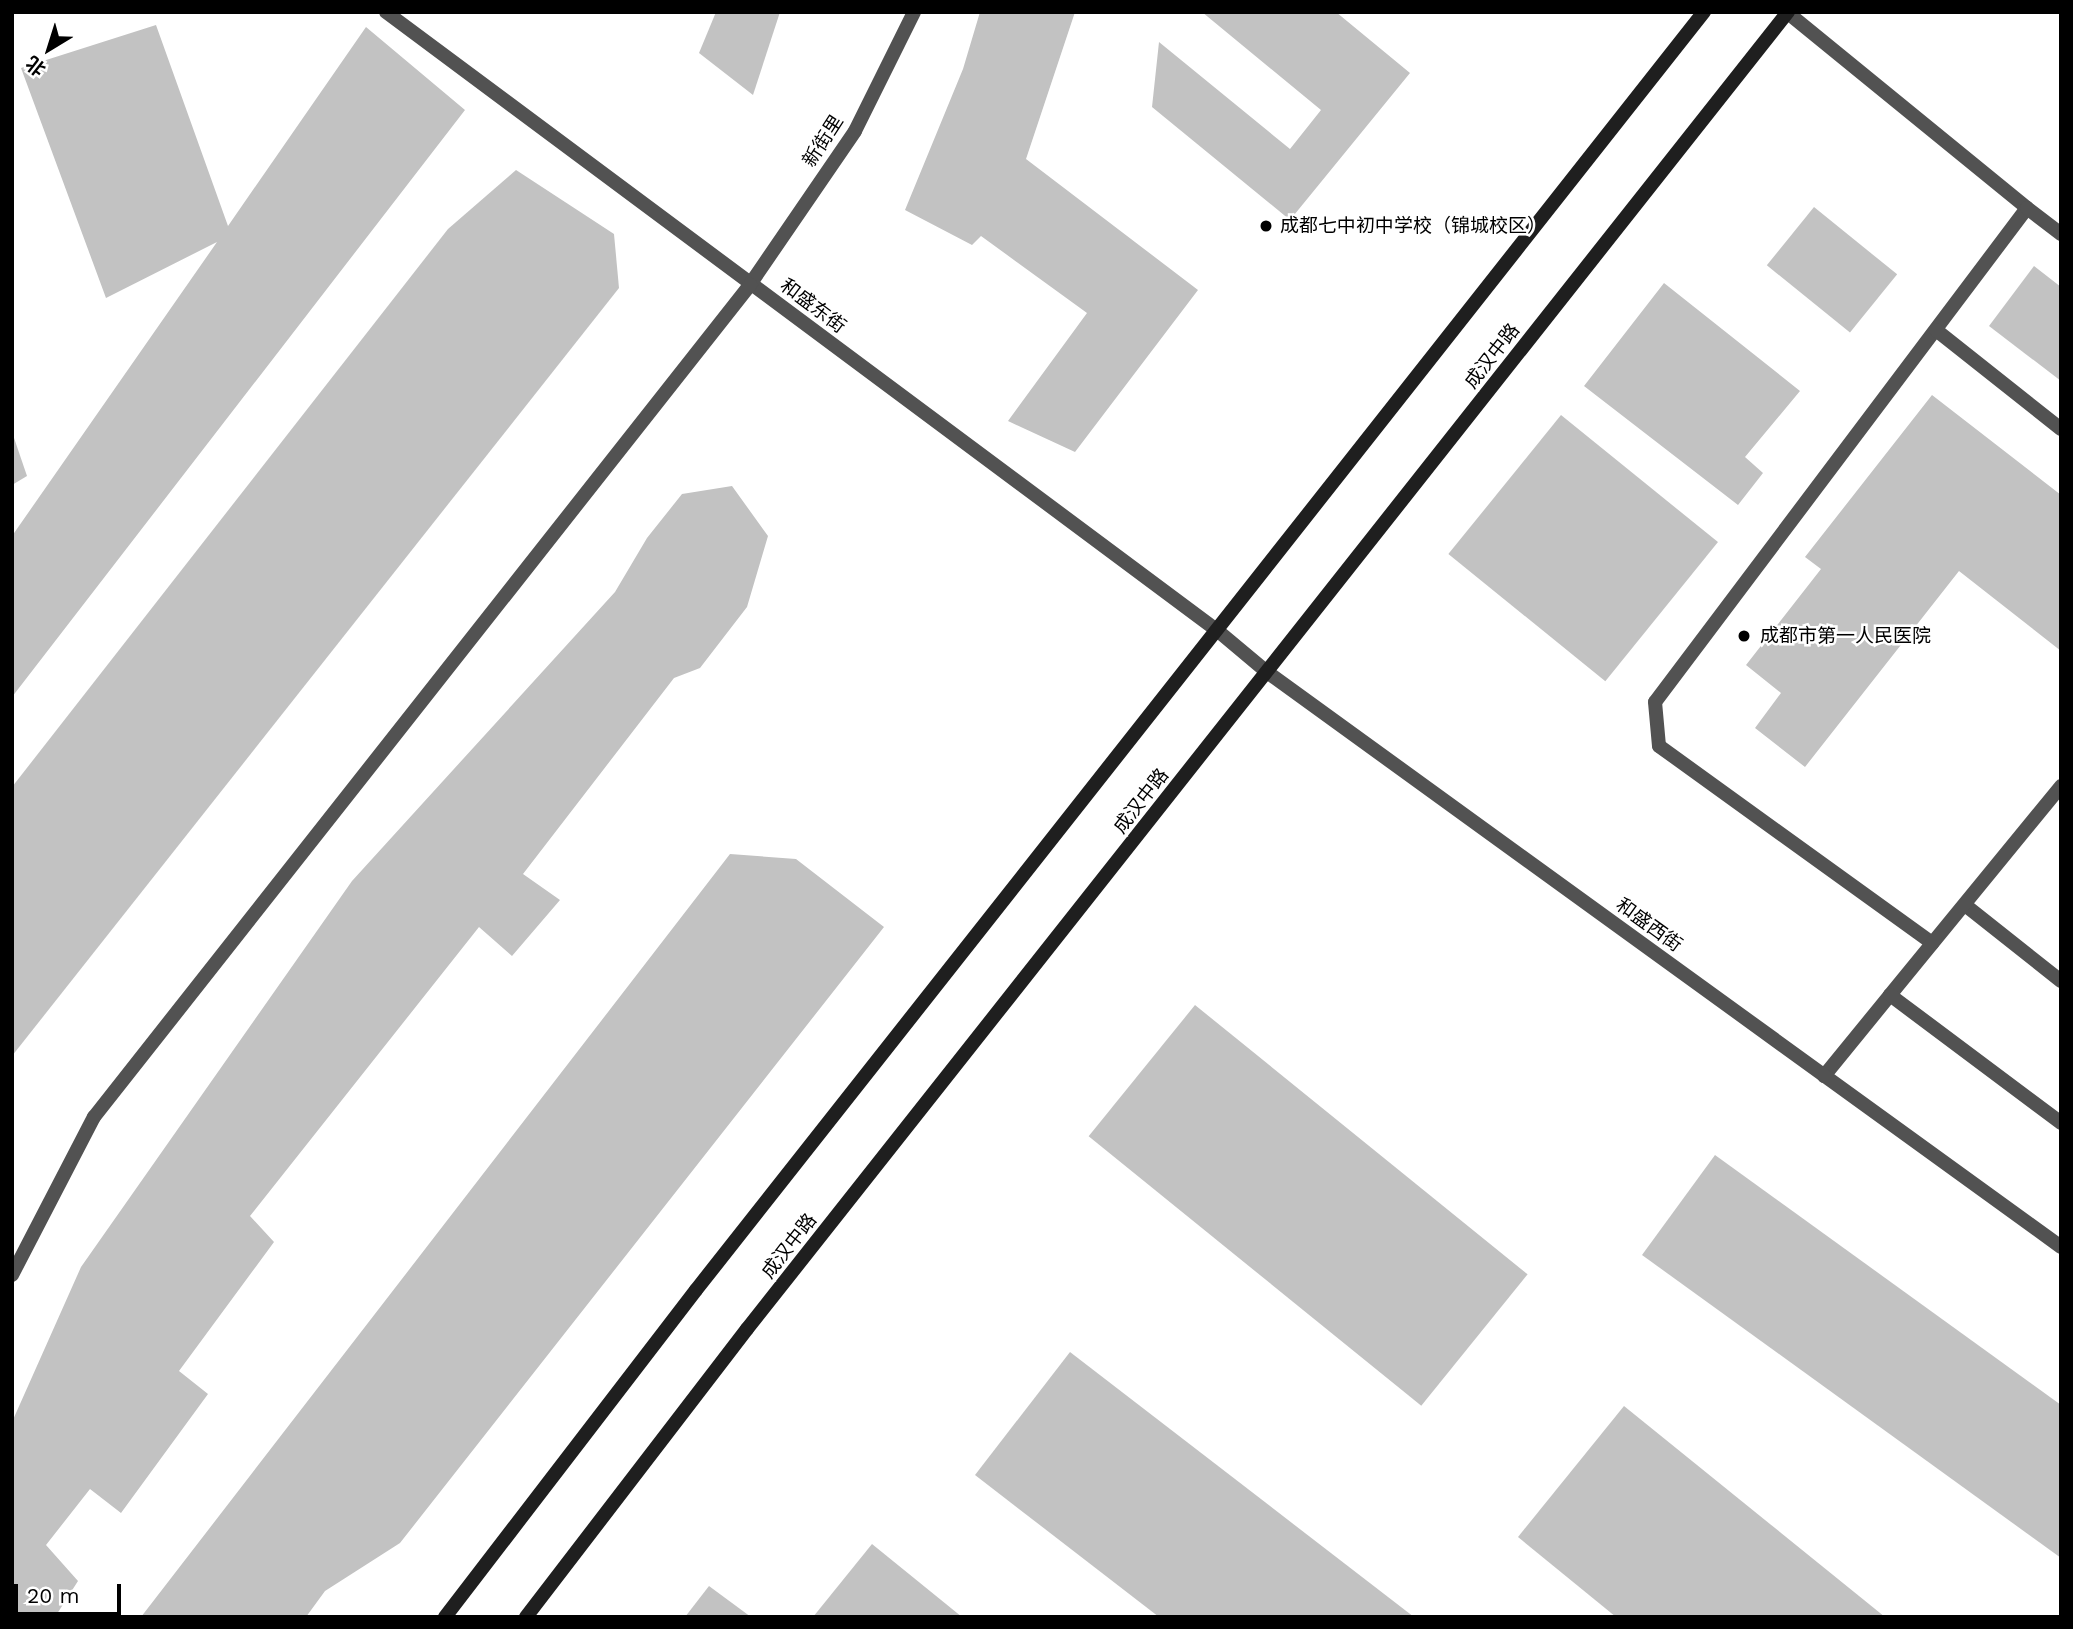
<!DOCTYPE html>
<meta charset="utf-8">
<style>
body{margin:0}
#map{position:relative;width:2073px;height:1629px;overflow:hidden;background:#fff;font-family:"Work Sans","Noto Sans SC",sans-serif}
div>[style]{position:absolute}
.building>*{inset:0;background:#c2c2c2;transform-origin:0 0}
.minor>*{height:14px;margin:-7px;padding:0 7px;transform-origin:7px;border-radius:7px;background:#525252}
.tertiary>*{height:14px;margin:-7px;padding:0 7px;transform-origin:7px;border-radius:7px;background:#525252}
.secondary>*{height:14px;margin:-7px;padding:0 7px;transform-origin:7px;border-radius:7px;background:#1f1f1f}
.dots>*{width:19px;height:19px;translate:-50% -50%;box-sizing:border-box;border:4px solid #fff;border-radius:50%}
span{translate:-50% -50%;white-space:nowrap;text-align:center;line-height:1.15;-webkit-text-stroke:5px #fff;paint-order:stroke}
.street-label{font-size:19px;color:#000}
.poi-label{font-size:19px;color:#000}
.left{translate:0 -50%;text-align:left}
.frame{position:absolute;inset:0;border:14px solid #000;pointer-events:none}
.north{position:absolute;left:14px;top:14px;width:70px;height:70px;-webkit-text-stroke:5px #fff;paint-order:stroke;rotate:218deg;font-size:19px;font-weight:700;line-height:28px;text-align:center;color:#000}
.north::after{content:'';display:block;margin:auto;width:24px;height:32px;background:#000;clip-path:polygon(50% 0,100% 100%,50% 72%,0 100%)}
.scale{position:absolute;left:14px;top:1584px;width:107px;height:32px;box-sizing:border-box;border:4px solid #000;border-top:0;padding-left:9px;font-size:21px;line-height:24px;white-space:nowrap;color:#000;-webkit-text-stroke:5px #fff;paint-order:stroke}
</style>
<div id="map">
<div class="building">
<div style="clip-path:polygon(716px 12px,780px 12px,753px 95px,699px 53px)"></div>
<div style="clip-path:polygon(980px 12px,1075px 12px,1026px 159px,1198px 290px,1075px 452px,1008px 421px,1087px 313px,981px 236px,972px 245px,905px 210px,963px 69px)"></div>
<div style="clip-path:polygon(1202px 12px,1336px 12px,1410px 73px,1290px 220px,1152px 107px,1159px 42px,1290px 149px,1321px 110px)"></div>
<div style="clip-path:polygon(156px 25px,228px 226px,366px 27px,465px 110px,12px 697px,12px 536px,217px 242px,106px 298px,21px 68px)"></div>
<div style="clip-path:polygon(516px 170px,614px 234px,619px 288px,12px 1056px,12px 787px,448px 229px)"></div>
<div style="left:1814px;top:207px;width:107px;height:75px;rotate:39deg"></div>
<div style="clip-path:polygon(2034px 266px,2061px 287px,2061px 381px,1989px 326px)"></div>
<div style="clip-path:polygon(1664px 283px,1800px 391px,1745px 457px,1763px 473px,1738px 505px,1584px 386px)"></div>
<div style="clip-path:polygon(1932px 395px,2061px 495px,2061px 651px,1959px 571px,1805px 767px,1755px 728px,1781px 693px,1746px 665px,1821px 569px,1805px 557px)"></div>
<div style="left:1561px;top:415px;width:202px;height:179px;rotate:39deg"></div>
<div style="clip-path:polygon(12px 432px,27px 476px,12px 485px)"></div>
<div style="clip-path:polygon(732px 486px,768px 536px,747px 607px,700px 668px,674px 678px,523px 874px,560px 900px,512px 956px,479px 927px,250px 1216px,274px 1242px,179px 1371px,208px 1394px,121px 1513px,90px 1489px,46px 1545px,78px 1581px,55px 1617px,12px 1617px,12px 1422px,81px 1267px,352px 881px,615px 592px,647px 538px,682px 494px)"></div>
<div style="clip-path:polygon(730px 854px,796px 859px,884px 927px,400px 1543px,325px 1591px,306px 1617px,141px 1617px)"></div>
<div style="left:1195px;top:1005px;width:428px;height:169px;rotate:39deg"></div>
<div style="clip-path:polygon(1715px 1155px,2061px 1405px,2061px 1558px,1642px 1255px)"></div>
<div style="clip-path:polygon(1070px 1352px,1414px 1617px,1159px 1617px,975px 1475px)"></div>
<div style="clip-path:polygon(1624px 1406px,1885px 1617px,1616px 1617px,1518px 1537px)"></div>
<div style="clip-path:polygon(872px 1544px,962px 1617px,813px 1617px)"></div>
<div style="clip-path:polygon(709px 1586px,751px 1617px,685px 1617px)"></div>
</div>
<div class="minor">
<div style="left:1788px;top:13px;width:308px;rotate:39.2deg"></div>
<div style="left:2027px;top:208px;width:618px;rotate:126.98deg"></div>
<div style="left:1655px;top:702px;width:44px;rotate:84.8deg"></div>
<div style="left:1659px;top:746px;width:337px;rotate:35.8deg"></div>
<div style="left:2027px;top:208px;width:43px;rotate:37.4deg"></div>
<div style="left:1936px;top:330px;width:159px;rotate:38.4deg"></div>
<div style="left:1965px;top:905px;width:122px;rotate:38.4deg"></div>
<div style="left:1890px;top:995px;width:270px;rotate:-50.7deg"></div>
<div style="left:1824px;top:1076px;width:104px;rotate:-50.8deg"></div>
<div style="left:1890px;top:995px;width:214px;rotate:36.8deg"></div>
</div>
<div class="tertiary">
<div style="left:386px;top:12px;width:1037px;rotate:36.65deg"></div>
<div style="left:1218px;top:631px;width:64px;rotate:39.9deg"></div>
<div style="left:1267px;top:672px;width:980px;rotate:35.91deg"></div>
<div style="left:751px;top:283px;width:184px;rotate:-55.6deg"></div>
<div style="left:855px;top:131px;width:133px;rotate:-63.6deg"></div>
<div style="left:12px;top:1275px;width:178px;rotate:-62.6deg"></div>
<div style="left:94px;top:1117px;width:1060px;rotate:-51.75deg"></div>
</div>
<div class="secondary">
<div style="left:445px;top:1617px;width:412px;rotate:-52.5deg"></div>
<div style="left:696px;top:1290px;width:1628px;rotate:-51.74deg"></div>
<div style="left:526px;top:1617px;width:363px;rotate:-52.5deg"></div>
<div style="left:747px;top:1329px;width:1679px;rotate:-51.68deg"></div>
</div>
<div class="dots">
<div style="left:1266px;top:226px;background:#000"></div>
<div style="left:1744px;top:636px;background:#000"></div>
</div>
<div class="street-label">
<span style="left:823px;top:141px;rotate:-57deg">新街里</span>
<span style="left:813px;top:306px;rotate:37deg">和盛东街</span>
<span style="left:1492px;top:356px;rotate:-52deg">成汉中路</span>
<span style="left:1141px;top:801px;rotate:-52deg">成汉中路</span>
<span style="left:1649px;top:925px;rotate:36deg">和盛西街</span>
<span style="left:789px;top:1246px;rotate:-52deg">成汉中路</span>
</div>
<div class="poi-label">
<span class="left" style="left:1280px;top:226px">成都七中初中学校（锦城校区）</span>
<span class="left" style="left:1760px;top:636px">成都市第一人民医院</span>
</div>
<div class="frame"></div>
<div class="north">北</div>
<div class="scale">20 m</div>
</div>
